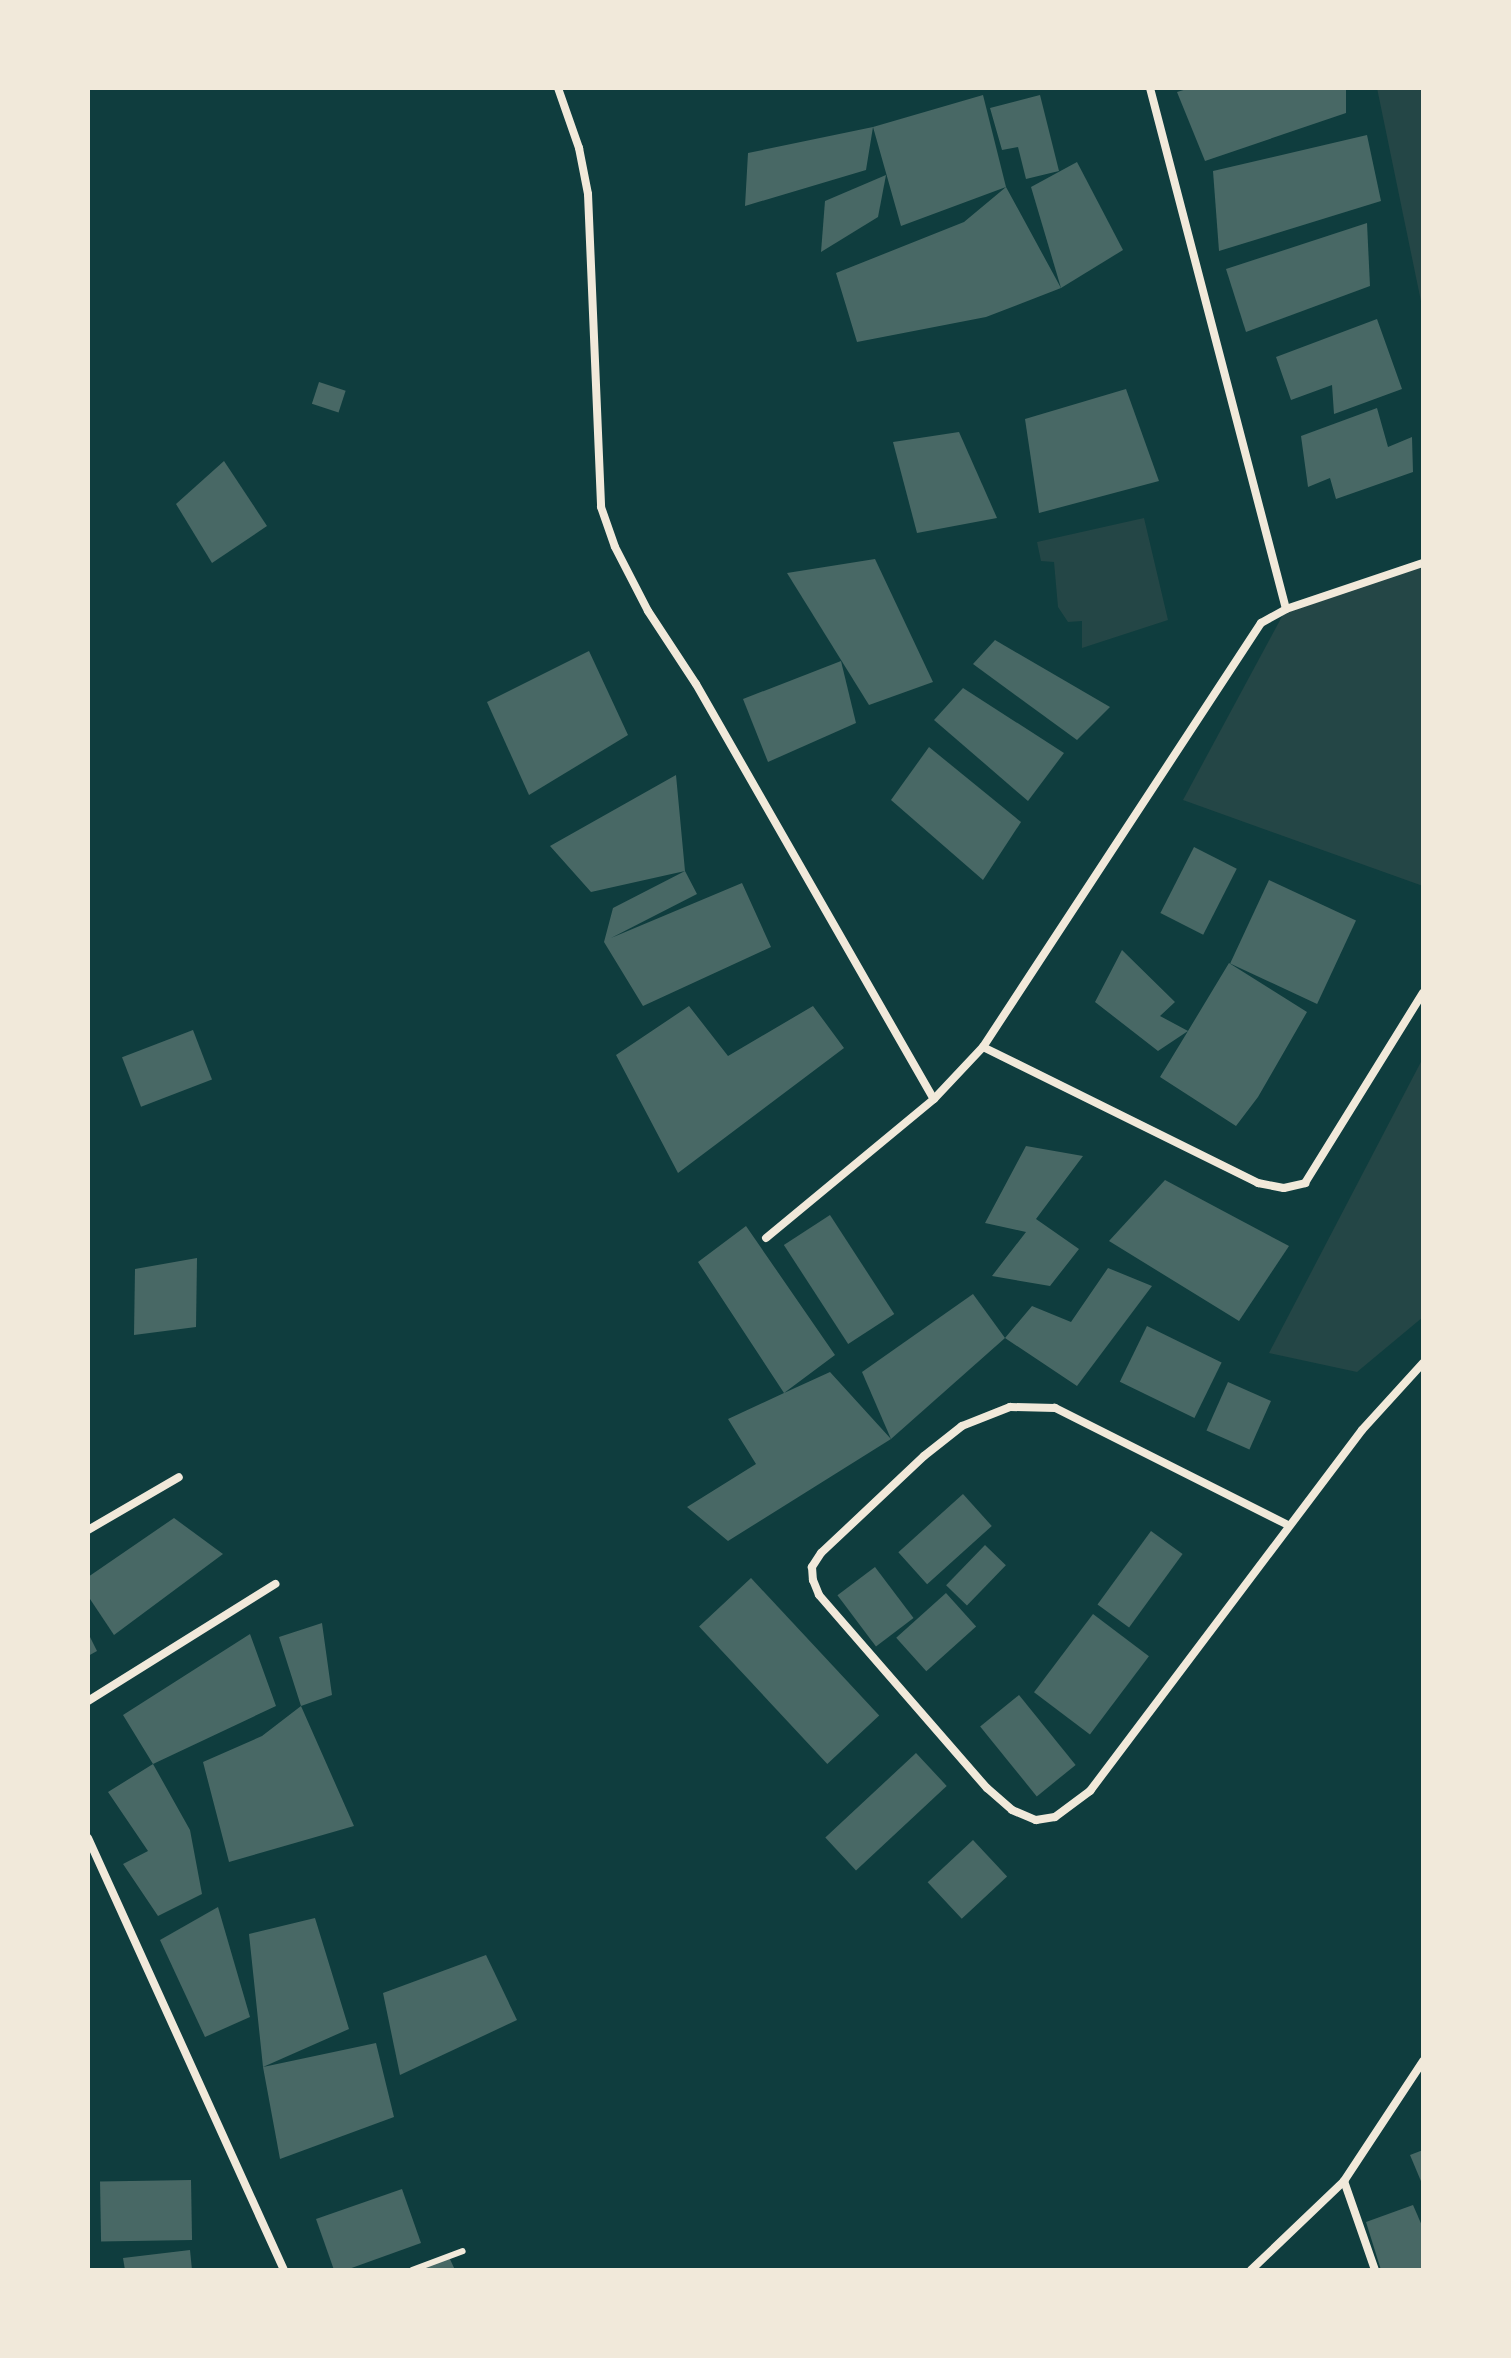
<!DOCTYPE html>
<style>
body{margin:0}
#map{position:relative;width:1511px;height:2358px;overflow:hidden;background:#0f3d3e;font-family:"Nunito Sans",sans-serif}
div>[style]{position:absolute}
.green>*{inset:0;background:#244646}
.building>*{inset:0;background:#486865;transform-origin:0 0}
.service>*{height:6px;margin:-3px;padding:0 3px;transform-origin:3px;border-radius:3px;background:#f1e9da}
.minor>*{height:8px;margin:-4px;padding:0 4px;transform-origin:4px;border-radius:4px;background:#f1e9da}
span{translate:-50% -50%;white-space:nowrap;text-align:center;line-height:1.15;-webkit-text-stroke:6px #f1e9da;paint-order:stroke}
.frame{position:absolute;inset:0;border:90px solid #f1e9da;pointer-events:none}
</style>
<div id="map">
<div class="green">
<div style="clip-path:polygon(1377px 88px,1423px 88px,1423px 311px)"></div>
<div style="clip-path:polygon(1144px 518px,1168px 620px,1082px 648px,1082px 621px,1068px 622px,1058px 607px,1054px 562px,1041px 561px,1037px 542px)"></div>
<div style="clip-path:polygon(1423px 563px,1423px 886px,1183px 800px,1286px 609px)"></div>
<div style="clip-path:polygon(1423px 1058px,1423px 1317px,1357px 1372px,1269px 1353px)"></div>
</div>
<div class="building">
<div style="clip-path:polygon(1190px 88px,1346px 88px,1346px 113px,1205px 161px,1177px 92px)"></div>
<div style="clip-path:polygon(983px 95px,1006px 187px,1061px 288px,986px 317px,857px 342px,836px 273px,964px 222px,1006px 187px,901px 226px,873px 127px,866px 170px,745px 206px,748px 153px,873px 127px)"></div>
<div style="clip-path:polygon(1040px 95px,1059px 171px,1026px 179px,1018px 147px,1002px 150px,990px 108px)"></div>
<div style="clip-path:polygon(1367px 135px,1381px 201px,1219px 251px,1213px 171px)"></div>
<div style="clip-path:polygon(1077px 162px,1123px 250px,1061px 288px,1031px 187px)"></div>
<div style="clip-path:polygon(886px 175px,878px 217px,821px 252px,825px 201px)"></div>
<div style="clip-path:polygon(1367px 223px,1370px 286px,1246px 332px,1226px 269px)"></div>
<div style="clip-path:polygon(1377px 319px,1402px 389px,1334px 414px,1332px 385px,1291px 400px,1276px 357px)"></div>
<div style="left:319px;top:382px;width:28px;height:23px;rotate:18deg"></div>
<div style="clip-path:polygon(1126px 389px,1159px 481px,1039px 513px,1025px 419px)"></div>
<div style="clip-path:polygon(1377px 408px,1388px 447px,1412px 437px,1413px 472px,1336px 499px,1330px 478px,1308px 487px,1301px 436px)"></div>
<div style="clip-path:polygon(959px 432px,997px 518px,917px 533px,893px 442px)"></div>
<div style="clip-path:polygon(224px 461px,267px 526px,212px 563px,176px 504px)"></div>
<div style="clip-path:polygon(875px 559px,933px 682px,869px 705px,787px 573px)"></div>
<div style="clip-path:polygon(995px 640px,1110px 707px,1077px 740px,973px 664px)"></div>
<div style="clip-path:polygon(589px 651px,628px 735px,529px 795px,487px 702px)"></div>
<div style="clip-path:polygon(841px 661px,856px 723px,768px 762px,743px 699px)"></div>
<div style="clip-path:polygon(963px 688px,1064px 753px,1028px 801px,934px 720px)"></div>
<div style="clip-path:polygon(929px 747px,1021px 822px,983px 880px,891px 800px)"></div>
<div style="clip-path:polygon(676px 775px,685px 871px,697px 894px,611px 938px,742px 883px,771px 947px,643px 1006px,604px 942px,613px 908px,685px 871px,591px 892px,550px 846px)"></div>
<div style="left:1194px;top:847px;width:48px;height:74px;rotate:27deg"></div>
<div style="left:1269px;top:880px;width:96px;height:92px;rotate:25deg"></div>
<div style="clip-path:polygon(1122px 950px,1175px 1002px,1160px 1016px,1188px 1031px,1229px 963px,1307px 1012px,1258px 1097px,1236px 1126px,1160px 1077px,1188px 1031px,1158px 1051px,1095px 1002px)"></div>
<div style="clip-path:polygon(689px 1006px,728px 1056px,813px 1006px,844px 1048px,678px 1173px,616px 1055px)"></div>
<div style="left:193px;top:1030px;width:53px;height:76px;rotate:69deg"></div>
<div style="clip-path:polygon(1026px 1146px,1083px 1156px,1036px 1219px,1079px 1249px,1050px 1286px,992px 1276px,1026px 1232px,985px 1223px)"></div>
<div style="clip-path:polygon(1165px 1180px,1289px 1246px,1239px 1321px,1109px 1241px)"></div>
<div style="left:830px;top:1215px;width:118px;height:55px;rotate:57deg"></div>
<div style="clip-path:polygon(746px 1226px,835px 1355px,784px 1393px,830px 1372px,891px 1439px,728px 1541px,687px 1507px,756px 1464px,728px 1419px,784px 1393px,698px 1262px)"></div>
<div style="clip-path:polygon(197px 1258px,196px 1327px,134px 1335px,135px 1269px)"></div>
<div style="clip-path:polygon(1108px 1268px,1152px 1286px,1077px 1386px,1005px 1338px,1032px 1306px,1071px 1322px)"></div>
<div style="clip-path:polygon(973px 1294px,1005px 1338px,891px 1439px,862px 1372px)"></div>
<div style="left:1147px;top:1326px;width:83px;height:62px;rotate:26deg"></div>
<div style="left:1228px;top:1382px;width:47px;height:53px;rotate:24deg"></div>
<div style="left:963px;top:1494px;width:43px;height:87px;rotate:48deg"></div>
<div style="clip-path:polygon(174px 1518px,223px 1554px,114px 1635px,88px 1596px,88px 1577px)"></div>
<div style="left:1151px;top:1531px;width:39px;height:91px;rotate:36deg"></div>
<div style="left:985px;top:1545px;width:29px;height:56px;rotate:44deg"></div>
<div style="left:875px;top:1567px;width:64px;height:47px;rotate:53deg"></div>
<div style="left:751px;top:1578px;width:188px;height:71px;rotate:47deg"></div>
<div style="left:946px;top:1593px;width:45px;height:67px;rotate:48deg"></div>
<div style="left:1093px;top:1614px;width:70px;height:98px;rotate:37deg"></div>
<div style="clip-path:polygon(322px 1623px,332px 1695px,301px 1706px,354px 1826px,229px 1862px,203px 1762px,262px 1736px,301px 1706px,279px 1637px)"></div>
<div style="clip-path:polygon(88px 1633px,97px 1651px,88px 1656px)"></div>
<div style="clip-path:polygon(250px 1634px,276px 1706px,153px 1764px,190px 1830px,202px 1894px,158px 1916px,123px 1864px,148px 1851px,108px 1792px,153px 1764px,123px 1715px)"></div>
<div style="left:1019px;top:1695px;width:90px;height:50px;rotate:51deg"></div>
<div style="left:916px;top:1753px;width:45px;height:124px;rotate:47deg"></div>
<div style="left:973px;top:1840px;width:50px;height:62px;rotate:47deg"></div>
<div style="clip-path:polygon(218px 1907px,250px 2017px,205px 2037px,160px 1940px)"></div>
<div style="clip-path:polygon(315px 1918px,349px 2029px,263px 2067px,376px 2043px,394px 2117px,280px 2159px,263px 2067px,249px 1934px)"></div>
<div style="clip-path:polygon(486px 1955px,517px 2020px,400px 2075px,383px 1993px)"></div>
<div style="clip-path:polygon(1423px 2150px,1423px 2186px,1410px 2155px)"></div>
<div style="left:191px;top:2180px;width:60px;height:91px;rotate:89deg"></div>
<div style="clip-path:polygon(402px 2189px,421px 2243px,346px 2270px,334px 2270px,316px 2219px)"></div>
<div style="clip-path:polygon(1413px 2205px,1423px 2228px,1423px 2270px,1381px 2270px,1366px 2222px)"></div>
<div style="clip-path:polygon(190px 2250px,192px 2270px,125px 2270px,123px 2258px)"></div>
<div style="clip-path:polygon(449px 2257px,455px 2270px,417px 2270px)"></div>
</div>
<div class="service">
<div style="left:412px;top:2270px;width:54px;rotate:-20.4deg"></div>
</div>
<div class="minor">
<div style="left:558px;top:88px;width:64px;rotate:70.7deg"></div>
<div style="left:579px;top:148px;width:47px;rotate:78.9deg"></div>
<div style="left:588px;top:194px;width:313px;rotate:87.6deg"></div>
<div style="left:601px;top:507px;width:42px;rotate:70.7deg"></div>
<div style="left:615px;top:547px;width:72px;rotate:62.7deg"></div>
<div style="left:648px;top:611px;width:87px;rotate:56.7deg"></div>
<div style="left:696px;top:684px;width:478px;rotate:60.2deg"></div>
<div style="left:934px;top:1099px;width:218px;rotate:140.4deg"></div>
<div style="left:1150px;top:88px;width:538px;rotate:75.37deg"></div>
<div style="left:983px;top:1047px;width:307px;rotate:26.3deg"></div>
<div style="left:1258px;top:1183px;width:26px;rotate:11deg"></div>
<div style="left:1284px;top:1188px;width:22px;rotate:-13deg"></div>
<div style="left:1305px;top:1183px;width:224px;rotate:-58.2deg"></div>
<div style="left:934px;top:1099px;width:71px;rotate:-46.7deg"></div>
<div style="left:983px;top:1047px;width:507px;rotate:-56.75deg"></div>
<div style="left:1261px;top:623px;width:29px;rotate:-29deg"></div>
<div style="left:1286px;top:609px;width:145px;rotate:-18.6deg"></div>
<div style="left:1288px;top:1525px;width:261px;rotate:-153.3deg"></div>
<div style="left:1055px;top:1408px;width:45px;rotate:-178.7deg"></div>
<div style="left:1010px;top:1407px;width:52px;rotate:158.4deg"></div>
<div style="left:962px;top:1426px;width:48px;rotate:141.7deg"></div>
<div style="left:924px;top:1456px;width:141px;rotate:136.7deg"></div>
<div style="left:821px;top:1553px;width:17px;rotate:123deg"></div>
<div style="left:812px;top:1567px;width:13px;rotate:86deg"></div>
<div style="left:813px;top:1580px;width:16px;rotate:68deg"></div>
<div style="left:819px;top:1595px;width:256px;rotate:49deg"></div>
<div style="left:987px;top:1788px;width:33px;rotate:41deg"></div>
<div style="left:1012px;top:1810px;width:26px;rotate:23deg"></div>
<div style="left:1036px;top:1820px;width:19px;rotate:-9deg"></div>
<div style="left:1055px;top:1817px;width:44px;rotate:-36.6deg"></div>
<div style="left:1090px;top:1791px;width:452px;rotate:-53deg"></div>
<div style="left:1362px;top:1430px;width:91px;rotate:-47.7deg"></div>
<div style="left:88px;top:1530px;width:105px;rotate:-30.2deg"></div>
<div style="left:88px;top:1701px;width:221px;rotate:-32deg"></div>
<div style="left:88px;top:1838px;width:474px;rotate:65.6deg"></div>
<div style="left:1344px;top:2181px;width:94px;rotate:70.8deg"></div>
<div style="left:1251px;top:2270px;width:129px;rotate:-43.7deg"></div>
<div style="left:1344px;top:2181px;width:144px;rotate:-56.6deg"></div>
</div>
<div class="frame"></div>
</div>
